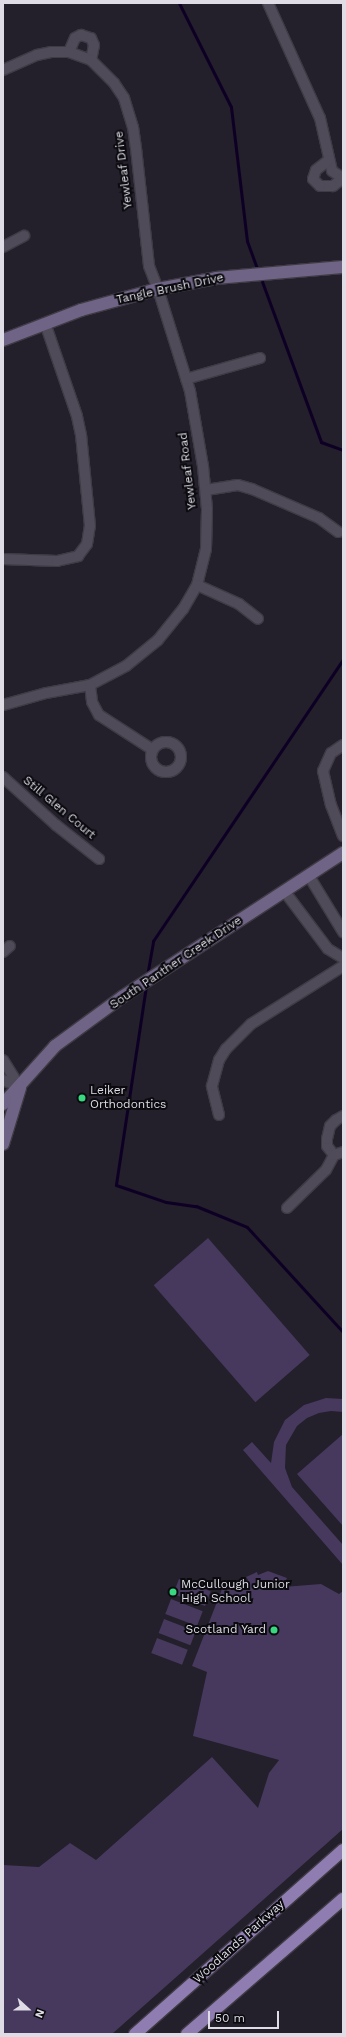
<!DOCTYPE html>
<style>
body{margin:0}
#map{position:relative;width:346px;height:2037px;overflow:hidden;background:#231f2b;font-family:"Work Sans",sans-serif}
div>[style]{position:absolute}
.green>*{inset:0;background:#46395d;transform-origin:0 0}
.stream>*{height:3px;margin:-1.5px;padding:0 1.5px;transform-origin:1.5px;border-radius:1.5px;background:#0e0025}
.roads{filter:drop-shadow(1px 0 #3f3b45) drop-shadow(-1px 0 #3f3b45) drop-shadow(0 1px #3f3b45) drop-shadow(0 -1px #3f3b45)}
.street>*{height:10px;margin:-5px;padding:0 5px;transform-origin:5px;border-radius:5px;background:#4f4b59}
.street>.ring{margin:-5px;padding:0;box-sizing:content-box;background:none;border:10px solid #4f4b59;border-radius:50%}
.secondary>*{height:12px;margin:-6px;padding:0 6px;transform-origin:6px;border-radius:6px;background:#6f6485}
.primary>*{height:12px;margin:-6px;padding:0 6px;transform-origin:6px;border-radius:6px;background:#8f7db2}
.dots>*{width:11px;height:11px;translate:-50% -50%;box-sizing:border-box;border:2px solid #0b0a0f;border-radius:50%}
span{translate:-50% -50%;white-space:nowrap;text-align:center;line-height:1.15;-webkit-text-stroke:4px #0b0a0f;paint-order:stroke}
.street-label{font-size:12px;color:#dfdce5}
.poi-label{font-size:12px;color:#dfdce5}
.left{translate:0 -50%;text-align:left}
.right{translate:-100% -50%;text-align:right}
.frame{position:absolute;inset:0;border:4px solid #dfdce5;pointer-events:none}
.north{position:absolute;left:8px;top:1989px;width:40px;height:40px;-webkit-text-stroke:3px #0b0a0f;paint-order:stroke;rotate:111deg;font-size:11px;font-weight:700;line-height:16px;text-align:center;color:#dfdce5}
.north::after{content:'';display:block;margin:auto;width:14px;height:18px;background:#dfdce5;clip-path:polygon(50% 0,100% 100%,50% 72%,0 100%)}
.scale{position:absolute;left:208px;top:2011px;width:71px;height:18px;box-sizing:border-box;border:2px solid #dfdce5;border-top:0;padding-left:5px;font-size:12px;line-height:14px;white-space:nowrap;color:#dfdce5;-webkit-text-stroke:3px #0b0a0f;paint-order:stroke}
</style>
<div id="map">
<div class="green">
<div style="left:208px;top:1238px;width:155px;height:72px;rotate:49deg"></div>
<div style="clip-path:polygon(326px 1398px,343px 1399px,343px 1412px,331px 1411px,319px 1413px,307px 1418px,297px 1426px,286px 1445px,285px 1468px,292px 1487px,343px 1545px,343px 1565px,243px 1450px,252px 1442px,271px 1463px,274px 1442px,285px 1420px,304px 1405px)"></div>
<div style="clip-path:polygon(343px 1434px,343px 1526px,297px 1474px)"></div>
<div style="clip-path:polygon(268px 1571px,287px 1578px,283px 1587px,321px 1584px,339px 1594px,343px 1591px,343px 1829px,112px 2034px,3px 2034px,3px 1865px,39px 1867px,70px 1843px,96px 1860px,212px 1757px,258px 1808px,269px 1773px,279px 1760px,193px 1736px,207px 1672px,192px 1666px,222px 1589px,226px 1591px,248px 1580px,246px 1577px,257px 1572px,258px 1575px)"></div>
<div style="left:179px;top:1579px;width:34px;height:16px;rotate:21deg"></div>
<div style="left:171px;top:1599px;width:34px;height:16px;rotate:21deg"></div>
<div style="left:164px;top:1619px;width:34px;height:15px;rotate:21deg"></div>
<div style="left:157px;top:1638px;width:33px;height:16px;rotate:21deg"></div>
</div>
<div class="stream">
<div style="left:179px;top:3px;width:116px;rotate:63.4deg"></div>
<div style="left:231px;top:107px;width:135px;rotate:83.2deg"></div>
<div style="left:247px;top:241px;width:32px;rotate:70deg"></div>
<div style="left:260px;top:276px;width:177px;rotate:69.8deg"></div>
<div style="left:321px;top:442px;width:23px;rotate:20deg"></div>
<div style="left:147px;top:976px;width:36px;rotate:-80deg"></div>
<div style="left:153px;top:941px;width:340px;rotate:-56deg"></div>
<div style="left:146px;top:986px;width:201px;rotate:98.6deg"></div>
<div style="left:116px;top:1185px;width:53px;rotate:18.8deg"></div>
<div style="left:166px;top:1202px;width:30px;rotate:8deg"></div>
<div style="left:196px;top:1206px;width:55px;rotate:22.4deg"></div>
<div style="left:247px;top:1227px;width:142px;rotate:47.6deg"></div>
</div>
<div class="roads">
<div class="street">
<div style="left:268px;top:3px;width:126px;rotate:65.7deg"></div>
<div style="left:320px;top:118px;width:54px;rotate:77.2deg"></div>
<div style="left:332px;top:171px;width:13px;rotate:32deg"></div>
<div style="left:343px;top:178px;width:13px;rotate:141deg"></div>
<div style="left:333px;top:186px;width:13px;rotate:180deg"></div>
<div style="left:320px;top:186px;width:10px;rotate:-135deg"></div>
<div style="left:313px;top:179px;width:9px;rotate:-72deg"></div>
<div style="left:316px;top:170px;width:16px;rotate:-38deg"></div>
<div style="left:69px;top:52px;width:15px;rotate:-67deg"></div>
<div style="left:75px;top:38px;width:7px;rotate:-27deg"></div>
<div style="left:81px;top:35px;width:10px;rotate:17deg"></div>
<div style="left:91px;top:38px;width:8px;rotate:67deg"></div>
<div style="left:94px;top:45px;width:15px;rotate:101deg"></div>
<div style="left:3px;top:70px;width:37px;rotate:-24deg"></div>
<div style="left:37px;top:55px;width:14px;rotate:-12deg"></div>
<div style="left:51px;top:52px;width:18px"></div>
<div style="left:69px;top:52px;width:23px;rotate:20deg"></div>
<div style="left:91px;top:60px;width:33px;rotate:45deg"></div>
<div style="left:114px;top:83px;width:18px;rotate:56deg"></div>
<div style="left:124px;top:98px;width:30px;rotate:73deg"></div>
<div style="left:133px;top:127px;width:21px;rotate:82deg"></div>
<div style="left:136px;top:148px;width:119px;rotate:83.7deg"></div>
<div style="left:149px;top:266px;width:25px;rotate:69deg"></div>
<div style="left:158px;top:289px;width:107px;rotate:72.6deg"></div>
<div style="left:190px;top:391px;width:76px;rotate:80.2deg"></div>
<div style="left:203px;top:466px;width:43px;rotate:84.7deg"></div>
<div style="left:207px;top:509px;width:40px;rotate:91.4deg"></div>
<div style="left:206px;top:549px;width:37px;rotate:104deg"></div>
<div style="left:197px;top:585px;width:28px;rotate:120deg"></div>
<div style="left:183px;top:609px;width:40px;rotate:129deg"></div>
<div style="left:158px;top:640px;width:41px;rotate:140.9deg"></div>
<div style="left:126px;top:666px;width:41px;rotate:152.2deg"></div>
<div style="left:90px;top:685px;width:45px;rotate:169.7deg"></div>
<div style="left:46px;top:693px;width:45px;rotate:164.4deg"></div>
<div style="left:3px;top:247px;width:24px;rotate:-28deg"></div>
<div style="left:186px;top:379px;width:77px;rotate:-15.8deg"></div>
<div style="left:206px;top:490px;width:32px;rotate:-9deg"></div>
<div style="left:238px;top:485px;width:15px;rotate:16deg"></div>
<div style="left:252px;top:489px;width:73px;rotate:23.4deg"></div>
<div style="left:319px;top:518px;width:24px;rotate:36deg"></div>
<div style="left:3px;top:559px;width:54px;rotate:2.1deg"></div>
<div style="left:57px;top:561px;width:22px;rotate:-13deg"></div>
<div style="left:78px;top:556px;width:15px;rotate:-53deg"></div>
<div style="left:87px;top:544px;width:18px;rotate:-81deg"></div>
<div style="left:90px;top:526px;width:91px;rotate:-95.6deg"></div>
<div style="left:81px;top:435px;width:19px;rotate:-102deg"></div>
<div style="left:77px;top:416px;width:98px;rotate:-109deg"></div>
<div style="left:197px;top:585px;width:46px;rotate:24.3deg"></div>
<div style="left:239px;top:604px;width:24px;rotate:38deg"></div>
<div style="left:90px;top:685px;width:17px;rotate:83deg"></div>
<div style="left:92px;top:702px;width:15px;rotate:62deg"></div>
<div style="left:99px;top:715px;width:64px;rotate:32.9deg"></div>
<div class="ring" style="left:151px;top:742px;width:20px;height:20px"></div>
<div style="left:343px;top:745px;width:14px;rotate:146deg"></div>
<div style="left:331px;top:753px;width:20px;rotate:114deg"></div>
<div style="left:323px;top:771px;width:35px;rotate:77deg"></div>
<div style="left:331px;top:805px;width:33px;rotate:69deg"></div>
<div style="left:3px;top:777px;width:72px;rotate:42.2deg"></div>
<div style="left:56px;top:825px;width:55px;rotate:38.3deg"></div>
<div style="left:309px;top:876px;width:66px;rotate:58.7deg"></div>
<div style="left:285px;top:892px;width:71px;rotate:53deg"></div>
<div style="left:328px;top:949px;width:17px;rotate:31deg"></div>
<div style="left:3px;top:952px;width:9px;rotate:-41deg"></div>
<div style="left:3px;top:1060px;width:32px;rotate:58deg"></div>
<div style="left:3px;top:1080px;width:18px;rotate:22deg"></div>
<div style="left:219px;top:1115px;width:30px;rotate:-104deg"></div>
<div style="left:212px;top:1086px;width:27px;rotate:-75deg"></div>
<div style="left:219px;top:1060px;width:13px;rotate:-58deg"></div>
<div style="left:226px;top:1049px;width:35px;rotate:-45deg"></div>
<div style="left:251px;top:1024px;width:109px;rotate:-32.2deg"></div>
<div style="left:334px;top:1155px;width:11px;rotate:-128deg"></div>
<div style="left:327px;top:1146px;width:7px;rotate:-90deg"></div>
<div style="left:327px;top:1139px;width:13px;rotate:-77deg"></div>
<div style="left:330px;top:1126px;width:8px;rotate:-45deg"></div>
<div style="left:336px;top:1120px;width:8px;rotate:-30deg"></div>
<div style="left:287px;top:1208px;width:54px;rotate:-44.3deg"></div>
<div style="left:326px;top:1170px;width:17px;rotate:-62deg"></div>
<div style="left:334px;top:1155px;width:9px;rotate:-18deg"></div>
</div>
<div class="secondary">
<div style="left:3px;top:340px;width:84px;rotate:-21deg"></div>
<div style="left:81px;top:310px;width:80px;rotate:-15.3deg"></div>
<div style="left:158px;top:289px;width:59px;rotate:-10.7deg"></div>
<div style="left:216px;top:278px;width:127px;rotate:-5deg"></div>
<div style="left:3px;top:1104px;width:78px;rotate:-48.1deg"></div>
<div style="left:55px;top:1046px;width:83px;rotate:-36.2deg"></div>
<div style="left:122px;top:997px;width:264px;rotate:-33.1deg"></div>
<div style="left:3px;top:1144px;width:59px;rotate:-73.1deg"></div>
</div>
<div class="primary">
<div style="left:135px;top:2034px;width:278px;rotate:-41.5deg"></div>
<div style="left:187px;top:2034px;width:206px;rotate:-40.9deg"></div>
</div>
</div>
<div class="dots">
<div style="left:82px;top:1098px;background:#38d880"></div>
<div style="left:173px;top:1592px;background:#38d880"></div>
<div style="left:274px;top:1630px;background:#38d880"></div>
</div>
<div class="street-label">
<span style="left:124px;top:170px;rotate:-97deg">Yewleaf Drive</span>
<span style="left:170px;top:289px;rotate:-12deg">Tangle Brush Drive</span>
<span style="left:188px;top:471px;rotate:-97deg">Yewleaf Road</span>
<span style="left:59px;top:808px;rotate:40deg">Still Glen Court</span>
<span style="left:176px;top:963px;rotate:-34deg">South Panther Creek Drive</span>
<span style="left:239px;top:1942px;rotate:-42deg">Woodlands Parkway</span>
</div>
<div class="poi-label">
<span class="left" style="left:90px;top:1098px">Leiker<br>Orthodontics</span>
<span class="left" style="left:181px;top:1592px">McCullough Junior<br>High School</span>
<span class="right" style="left:266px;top:1630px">Scotland Yard</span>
</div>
<div class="frame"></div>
<div class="north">N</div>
<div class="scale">50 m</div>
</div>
